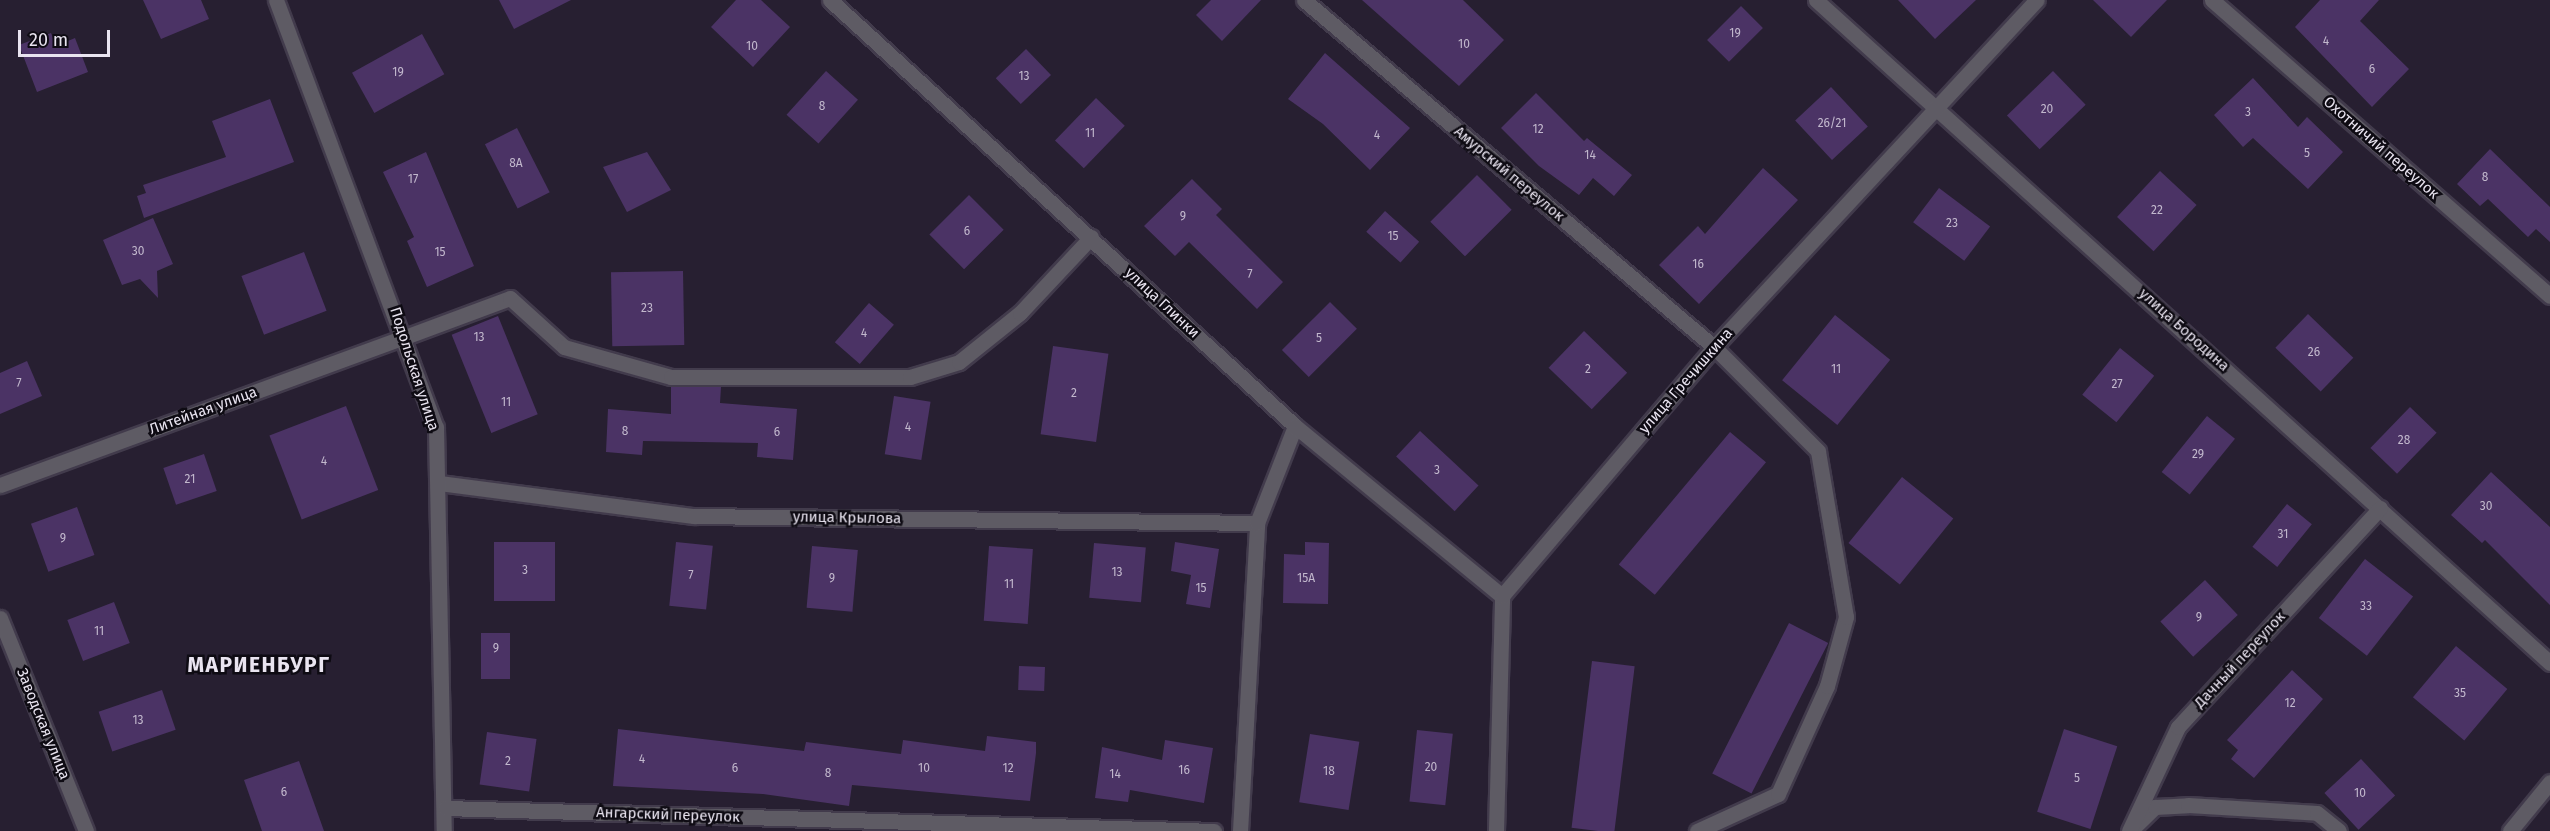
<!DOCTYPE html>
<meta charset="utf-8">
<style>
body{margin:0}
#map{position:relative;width:2550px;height:831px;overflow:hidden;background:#271f31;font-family:"Fira Sans",sans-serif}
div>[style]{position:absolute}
.building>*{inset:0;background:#4b3365;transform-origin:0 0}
.roads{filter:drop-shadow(2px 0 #423b4c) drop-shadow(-2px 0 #423b4c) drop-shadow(0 2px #423b4c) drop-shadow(0 -2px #423b4c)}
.service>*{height:15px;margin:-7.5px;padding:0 7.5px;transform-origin:7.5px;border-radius:7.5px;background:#5e5b64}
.minor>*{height:15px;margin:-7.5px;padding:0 7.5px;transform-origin:7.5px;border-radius:7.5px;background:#5e5b64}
span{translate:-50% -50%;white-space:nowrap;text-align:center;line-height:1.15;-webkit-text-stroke:5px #0e0b13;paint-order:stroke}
.number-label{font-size:12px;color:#c2b8cd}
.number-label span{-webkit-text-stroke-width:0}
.street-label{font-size:15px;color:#e9e4f0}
.district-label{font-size:21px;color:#e9e4f0;font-weight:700;letter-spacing:1.5px}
.scale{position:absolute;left:18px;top:30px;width:92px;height:27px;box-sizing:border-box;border:3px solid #e9e4f0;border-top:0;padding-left:8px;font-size:18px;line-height:21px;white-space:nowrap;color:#e9e4f0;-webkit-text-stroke:4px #0e0b13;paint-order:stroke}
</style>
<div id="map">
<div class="building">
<div style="clip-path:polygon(143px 0,201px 0,209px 19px,161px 39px)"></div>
<div style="clip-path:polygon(499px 0,571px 0,514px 29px)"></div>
<div style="clip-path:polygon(736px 0,761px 0,790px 27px,753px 67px,711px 27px)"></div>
<div style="clip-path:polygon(1211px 0,1261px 0,1222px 41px,1196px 15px)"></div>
<div style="clip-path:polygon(1362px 0,1463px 0,1504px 40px,1459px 86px)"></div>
<div style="clip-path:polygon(1898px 0,1976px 0,1935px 39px)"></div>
<div style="clip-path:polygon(2093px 0,2167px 0,2131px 37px)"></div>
<div style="clip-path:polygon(2320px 0,2379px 0,2360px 21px,2409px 69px,2372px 107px,2295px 27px)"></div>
<div style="left:1741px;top:6px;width:31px;height:48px;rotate:45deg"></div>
<div style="clip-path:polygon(51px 33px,56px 46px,75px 38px,88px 72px,37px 92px,19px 45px)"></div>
<div style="left:422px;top:34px;width:46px;height:80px;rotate:61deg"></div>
<div style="left:1026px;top:49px;width:36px;height:42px;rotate:46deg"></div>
<div style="clip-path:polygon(1325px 53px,1410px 128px,1370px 170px,1323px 124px,1288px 99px)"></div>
<div style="left:826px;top:71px;width:43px;height:59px;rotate:42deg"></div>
<div style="left:2053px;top:71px;width:47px;height:64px;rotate:46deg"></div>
<div style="clip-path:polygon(2253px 78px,2298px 127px,2307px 117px,2343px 152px,2308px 189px,2253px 138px,2243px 147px,2214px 115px)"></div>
<div style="left:1831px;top:87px;width:54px;height:49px;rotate:47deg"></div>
<div style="clip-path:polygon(1536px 93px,1584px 141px,1587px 138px,1632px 175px,1614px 196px,1593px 178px,1579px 195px,1539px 166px,1501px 128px)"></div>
<div style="left:1096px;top:98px;width:40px;height:59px;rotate:44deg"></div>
<div style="clip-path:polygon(270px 99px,294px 162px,144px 218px,137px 196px,146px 193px,143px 185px,226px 157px,212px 121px)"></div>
<div style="left:517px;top:128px;width:72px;height:36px;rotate:63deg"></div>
<div style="clip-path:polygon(2490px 149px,2550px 207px,2550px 242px,2536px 229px,2528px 237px,2488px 199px,2480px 206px,2457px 184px)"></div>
<div style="clip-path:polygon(426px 152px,474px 266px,427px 287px,407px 241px,414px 237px,383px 172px)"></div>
<div style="clip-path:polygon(647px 152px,671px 190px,627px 212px,603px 167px)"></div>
<div style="clip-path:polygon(1763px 168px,1798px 200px,1699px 304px,1659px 265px,1698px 226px,1705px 234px)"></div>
<div style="left:2160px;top:171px;width:50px;height:63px;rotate:43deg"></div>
<div style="left:1477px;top:175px;width:49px;height:66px;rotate:45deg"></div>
<div style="clip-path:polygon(1192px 179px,1222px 209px,1216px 215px,1283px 282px,1257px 309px,1189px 242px,1175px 256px,1144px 226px)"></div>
<div style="left:1939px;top:188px;width:64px;height:43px;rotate:37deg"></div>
<div style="left:969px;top:195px;width:49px;height:56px;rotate:45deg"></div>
<div style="left:1385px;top:211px;width:46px;height:28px;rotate:42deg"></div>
<div style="clip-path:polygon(153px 218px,173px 264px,157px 271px,158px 298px,140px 279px,122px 285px,103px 240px)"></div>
<div style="left:304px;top:252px;width:63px;height:67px;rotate:69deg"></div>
<div style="left:683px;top:271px;width:74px;height:72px;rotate:89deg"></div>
<div style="left:1330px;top:302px;width:38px;height:68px;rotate:45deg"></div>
<div style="left:869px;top:303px;width:33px;height:52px;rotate:41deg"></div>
<div style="left:2308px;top:314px;width:63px;height:47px;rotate:44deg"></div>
<div style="left:1835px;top:315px;width:71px;height:84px;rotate:39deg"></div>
<div style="left:498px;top:316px;width:106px;height:50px;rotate:68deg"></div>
<div style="left:1584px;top:331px;width:60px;height:51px;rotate:44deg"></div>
<div style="left:1053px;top:346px;width:56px;height:89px;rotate:8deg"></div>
<div style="left:2120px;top:348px;width:44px;height:60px;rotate:39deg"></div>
<div style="clip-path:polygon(27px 361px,42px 396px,0 414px,0 373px)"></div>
<div style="clip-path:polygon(671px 387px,721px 387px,720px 403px,797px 409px,793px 460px,757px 457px,758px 443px,643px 441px,642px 455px,606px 452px,608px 409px,671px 414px)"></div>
<div style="left:894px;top:396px;width:37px;height:59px;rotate:9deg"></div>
<div style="left:346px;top:406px;width:90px;height:82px;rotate:69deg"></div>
<div style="left:2410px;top:407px;width:37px;height:57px;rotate:44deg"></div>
<div style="left:2207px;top:416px;width:36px;height:72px;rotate:39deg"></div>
<div style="left:1420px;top:431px;width:80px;height:35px;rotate:43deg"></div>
<div style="left:1730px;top:432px;width:47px;height:173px;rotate:40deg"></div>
<div style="left:204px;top:454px;width:39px;height:43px;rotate:71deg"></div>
<div style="clip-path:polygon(2491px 472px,2550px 527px,2550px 605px,2485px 540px,2482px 543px,2451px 515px)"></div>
<div style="left:1902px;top:477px;width:66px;height:85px;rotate:39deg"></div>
<div style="left:2287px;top:504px;width:32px;height:55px;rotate:39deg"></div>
<div style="left:77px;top:507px;width:51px;height:49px;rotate:70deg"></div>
<div style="left:494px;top:542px;width:61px;height:59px"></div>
<div style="left:676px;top:542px;width:37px;height:64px;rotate:6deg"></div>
<div style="clip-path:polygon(1175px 542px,1219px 549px,1210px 608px,1186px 604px,1191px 575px,1171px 571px)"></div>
<div style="clip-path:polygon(1305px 542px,1329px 543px,1328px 604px,1283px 603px,1284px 554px,1305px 555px)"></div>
<div style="left:1094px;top:543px;width:52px;height:55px;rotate:5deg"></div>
<div style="left:812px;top:546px;width:46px;height:62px;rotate:5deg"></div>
<div style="left:989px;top:546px;width:44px;height:75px;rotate:4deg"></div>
<div style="left:2365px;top:559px;width:61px;height:75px;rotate:38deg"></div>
<div style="left:2205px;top:580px;width:48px;height:61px;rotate:47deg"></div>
<div style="left:114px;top:602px;width:44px;height:50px;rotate:69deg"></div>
<div style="left:1789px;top:623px;width:44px;height:169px;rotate:27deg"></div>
<div style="left:481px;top:633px;width:29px;height:46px"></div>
<div style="left:2456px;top:646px;width:67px;height:67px;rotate:40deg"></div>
<div style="left:1592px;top:661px;width:43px;height:168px;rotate:7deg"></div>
<div style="left:1019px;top:666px;width:26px;height:24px;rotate:2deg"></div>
<div style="clip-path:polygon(2292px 670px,2323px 699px,2254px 778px,2231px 759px,2238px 750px,2227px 740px)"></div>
<div style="left:162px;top:690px;width:42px;height:67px;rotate:71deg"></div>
<div style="clip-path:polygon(618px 729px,804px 751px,806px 742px,901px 754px,903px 740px,985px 751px,987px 736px,1036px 742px,1036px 753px,1030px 801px,852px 785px,849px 806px,763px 794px,613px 786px)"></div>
<div style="left:2064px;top:729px;width:56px;height:87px;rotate:18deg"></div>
<div style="left:1417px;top:730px;width:36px;height:72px;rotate:6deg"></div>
<div style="left:487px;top:732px;width:50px;height:53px;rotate:8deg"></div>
<div style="left:1310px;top:734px;width:50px;height:69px;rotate:9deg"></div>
<div style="clip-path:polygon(1165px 740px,1213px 748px,1204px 803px,1130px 790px,1128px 802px,1095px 798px,1102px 747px,1162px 760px)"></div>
<div style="left:2361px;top:759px;width:50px;height:50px;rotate:47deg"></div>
<div style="clip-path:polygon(299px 761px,324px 831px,262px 831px,244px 780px)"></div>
</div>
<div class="roads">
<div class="service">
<div style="left:405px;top:337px;width:112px;rotate:-20.4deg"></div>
<div style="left:510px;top:298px;width:73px;rotate:42.2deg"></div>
<div style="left:564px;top:347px;width:111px;rotate:15.7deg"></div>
<div style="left:671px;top:377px;width:239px"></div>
<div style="left:910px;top:377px;width:51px;rotate:-17deg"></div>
<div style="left:959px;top:362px;width:78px;rotate:-38.8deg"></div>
<div style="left:1020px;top:313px;width:104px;rotate:-46.9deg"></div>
<div style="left:439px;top:483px;width:257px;rotate:7.4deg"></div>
<div style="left:694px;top:516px;width:563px;rotate:0.71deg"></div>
<div style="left:1240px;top:831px;width:308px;rotate:-86.8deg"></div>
<div style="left:1257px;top:523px;width:104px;rotate:-68.6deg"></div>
<div style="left:1697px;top:831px;width:89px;rotate:-24.6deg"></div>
<div style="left:1778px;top:794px;width:119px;rotate:-65.6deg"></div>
<div style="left:1827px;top:686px;width:72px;rotate:-74.6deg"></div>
<div style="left:1846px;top:617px;width:168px;rotate:-99.6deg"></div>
<div style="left:1818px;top:451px;width:147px;rotate:-135deg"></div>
<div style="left:2130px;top:831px;width:35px;rotate:-44deg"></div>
<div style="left:2155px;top:807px;width:33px;rotate:-3deg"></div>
<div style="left:2188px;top:805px;width:129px;rotate:3.5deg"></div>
<div style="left:2317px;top:813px;width:28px;rotate:39deg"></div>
<div style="left:2510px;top:831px;width:63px;rotate:-50.8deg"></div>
</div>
<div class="minor">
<div style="left:276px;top:0;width:456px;rotate:69.5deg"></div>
<div style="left:436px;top:427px;width:404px;rotate:88.9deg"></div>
<div style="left:830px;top:0;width:631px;rotate:42.49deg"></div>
<div style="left:1295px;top:426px;width:268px;rotate:39.4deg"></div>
<div style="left:1304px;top:0;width:537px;rotate:40.24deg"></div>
<div style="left:1816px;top:0;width:989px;rotate:42.09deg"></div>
<div style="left:2212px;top:0;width:449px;rotate:41.2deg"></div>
<div style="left:0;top:485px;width:431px;rotate:-20.1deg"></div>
<div style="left:0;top:618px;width:230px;rotate:68deg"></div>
<div style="left:445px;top:808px;width:769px;rotate:1.71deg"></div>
<div style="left:1496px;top:831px;width:235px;rotate:-88.5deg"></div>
<div style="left:1502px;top:596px;width:327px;rotate:-49.6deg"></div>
<div style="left:1714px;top:347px;width:474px;rotate:-47.1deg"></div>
<div style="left:2129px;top:831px;width:115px;rotate:-64.8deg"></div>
<div style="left:2178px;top:727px;width:298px;rotate:-47.3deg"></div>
</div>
</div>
<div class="number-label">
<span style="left:1735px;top:34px">19</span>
<span style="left:2326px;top:42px">4</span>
<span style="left:1464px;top:45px">10</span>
<span style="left:752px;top:47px">10</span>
<span style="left:2372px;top:70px">6</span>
<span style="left:398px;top:73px">19</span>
<span style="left:1024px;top:77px">13</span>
<span style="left:822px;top:107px">8</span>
<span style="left:2047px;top:110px">20</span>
<span style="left:2248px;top:113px">3</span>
<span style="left:1832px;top:124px">26/21</span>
<span style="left:1538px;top:130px">12</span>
<span style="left:1090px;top:134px">11</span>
<span style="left:1377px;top:136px">4</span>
<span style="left:2307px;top:154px">5</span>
<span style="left:1590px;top:156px">14</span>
<span style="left:516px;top:164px">8А</span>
<span style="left:2485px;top:178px">8</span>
<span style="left:413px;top:180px">17</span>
<span style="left:2157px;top:211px">22</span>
<span style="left:1183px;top:217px">9</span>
<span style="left:1952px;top:224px">23</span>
<span style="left:967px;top:232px">6</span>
<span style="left:1393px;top:237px">15</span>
<span style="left:138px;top:252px">30</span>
<span style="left:440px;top:253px">15</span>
<span style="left:1698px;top:265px">16</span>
<span style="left:1250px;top:275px">7</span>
<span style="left:647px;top:309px">23</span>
<span style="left:864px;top:334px">4</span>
<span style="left:479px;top:338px">13</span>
<span style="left:1319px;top:339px">5</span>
<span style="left:2314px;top:353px">26</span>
<span style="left:1588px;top:370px">2</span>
<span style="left:1836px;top:370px">11</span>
<span style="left:19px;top:384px">7</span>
<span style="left:2117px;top:385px">27</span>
<span style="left:1074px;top:394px">2</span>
<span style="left:506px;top:403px">11</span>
<span style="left:908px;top:428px">4</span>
<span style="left:625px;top:432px">8</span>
<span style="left:777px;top:433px">6</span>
<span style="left:2404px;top:441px">28</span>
<span style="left:2198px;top:455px">29</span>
<span style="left:324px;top:462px">4</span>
<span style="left:1437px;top:471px">3</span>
<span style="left:190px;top:480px">21</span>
<span style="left:2486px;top:507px">30</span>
<span style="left:2283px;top:535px">31</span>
<span style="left:63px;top:539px">9</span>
<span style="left:525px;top:571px">3</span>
<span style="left:1117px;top:573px">13</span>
<span style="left:691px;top:576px">7</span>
<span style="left:832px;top:579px">9</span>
<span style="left:1306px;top:579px">15А</span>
<span style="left:1009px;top:585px">11</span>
<span style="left:1201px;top:589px">15</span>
<span style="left:2366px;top:607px">33</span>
<span style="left:2199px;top:618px">9</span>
<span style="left:99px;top:632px">11</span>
<span style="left:496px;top:649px">9</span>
<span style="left:2460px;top:694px">35</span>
<span style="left:2290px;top:704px">12</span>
<span style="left:138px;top:721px">13</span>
<span style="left:642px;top:760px">4</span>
<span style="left:508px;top:762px">2</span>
<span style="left:1431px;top:768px">20</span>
<span style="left:735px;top:769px">6</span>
<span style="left:924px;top:769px">10</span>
<span style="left:1008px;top:769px">12</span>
<span style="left:1184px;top:771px">16</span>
<span style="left:1329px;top:772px">18</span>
<span style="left:828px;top:774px">8</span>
<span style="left:1115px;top:775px">14</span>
<span style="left:2077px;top:779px">5</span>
<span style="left:284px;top:793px">6</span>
<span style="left:2360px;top:794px">10</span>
</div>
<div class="street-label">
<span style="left:2381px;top:148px;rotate:41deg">Охотничий переулок</span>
<span style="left:1509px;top:174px;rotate:40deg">Амурский переулок</span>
<span style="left:1162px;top:303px;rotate:43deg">улица Глинки</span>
<span style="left:2184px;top:330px;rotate:42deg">улица Бородина</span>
<span style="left:414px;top:369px;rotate:72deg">Подольская улица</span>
<span style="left:1686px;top:381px;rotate:-49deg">улица Гречишкина</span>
<span style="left:203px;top:411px;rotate:-20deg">Литейная улица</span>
<span style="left:847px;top:518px;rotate:1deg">улица Крылова</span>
<span style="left:2240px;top:660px;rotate:-47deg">Дачный переулок</span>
<span style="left:43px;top:724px;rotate:68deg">Заводская улица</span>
<span style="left:668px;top:815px;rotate:2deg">Ангарский переулок</span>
</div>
<div class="district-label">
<span style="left:259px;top:665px">МАРИЕНБУРГ</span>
</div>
<div class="scale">20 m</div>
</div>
